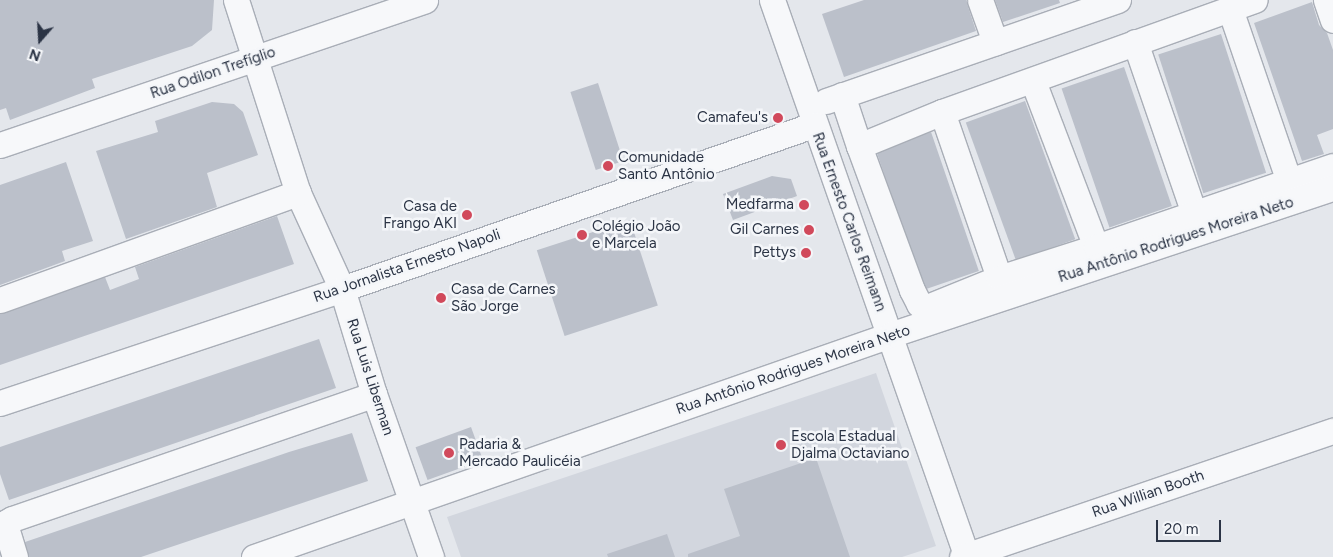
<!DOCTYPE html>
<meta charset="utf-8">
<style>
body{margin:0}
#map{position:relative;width:1333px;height:557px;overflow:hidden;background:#e4e7ec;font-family:Figtree,sans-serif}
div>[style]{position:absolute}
.built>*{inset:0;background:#d2d6de}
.building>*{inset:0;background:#bbc0ca;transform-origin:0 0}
.roads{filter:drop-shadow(1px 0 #a9aeb7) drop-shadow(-1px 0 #a9aeb7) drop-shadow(0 1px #a9aeb7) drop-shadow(0 -1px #a9aeb7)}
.street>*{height:25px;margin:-12.5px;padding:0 12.5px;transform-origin:12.5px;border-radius:12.5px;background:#f7f8fa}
.dots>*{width:14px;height:14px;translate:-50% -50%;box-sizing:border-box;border:2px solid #f4f6f9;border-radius:50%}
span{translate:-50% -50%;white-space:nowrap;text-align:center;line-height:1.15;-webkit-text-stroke:5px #f4f6f9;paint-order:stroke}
.street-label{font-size:15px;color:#2b3445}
.poi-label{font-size:15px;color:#2b3445}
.right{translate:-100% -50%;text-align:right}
.left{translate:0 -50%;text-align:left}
.north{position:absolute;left:15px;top:15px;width:50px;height:50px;-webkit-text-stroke:4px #f4f6f9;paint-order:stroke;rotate:199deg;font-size:14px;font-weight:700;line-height:20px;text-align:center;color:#2b3445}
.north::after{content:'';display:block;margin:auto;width:18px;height:22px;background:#2b3445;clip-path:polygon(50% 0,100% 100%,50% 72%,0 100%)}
.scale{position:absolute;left:1156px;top:520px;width:65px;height:22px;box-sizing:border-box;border:2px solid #2b3445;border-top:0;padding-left:6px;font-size:15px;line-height:18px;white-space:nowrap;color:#2b3445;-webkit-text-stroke:4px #f4f6f9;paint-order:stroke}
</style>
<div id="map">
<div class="built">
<div style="clip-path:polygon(876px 373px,936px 546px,902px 557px,461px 557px,447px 517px)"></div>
</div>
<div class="building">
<div style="clip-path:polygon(0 0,214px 0,212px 30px,192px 46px,92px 79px,95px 88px,10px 120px,6px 108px,0 110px)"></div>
<div style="clip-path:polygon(864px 0,966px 0,976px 31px,844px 77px,822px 14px)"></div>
<div style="clip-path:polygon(995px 0,1059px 0,1060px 3px,1003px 22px)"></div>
<div style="clip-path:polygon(1312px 2px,1319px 25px,1327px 33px,1333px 50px,1333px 129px,1317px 135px,1324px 154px,1302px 161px,1254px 23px)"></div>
<div style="left:1221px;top:34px;width:146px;height:66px;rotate:72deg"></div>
<div style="left:1124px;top:67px;width:147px;height:66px;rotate:71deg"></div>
<div style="left:598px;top:83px;width:82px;height:29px;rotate:72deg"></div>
<div style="left:1025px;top:101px;width:147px;height:63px;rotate:70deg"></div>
<div style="clip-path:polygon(212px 102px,234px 104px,243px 112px,258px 155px,207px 173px,217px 207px,126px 239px,96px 151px,158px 132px,155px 121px)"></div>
<div style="left:931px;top:132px;width:147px;height:58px;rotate:71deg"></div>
<div style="clip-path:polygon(66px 162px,93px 241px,62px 251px,65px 261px,0 285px,0 185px)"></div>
<div style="clip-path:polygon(772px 176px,791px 179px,797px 196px,733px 220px,723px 194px)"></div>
<div style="clip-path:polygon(277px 216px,294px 264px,0 365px,0 314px,105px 277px,110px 290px,139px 279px,135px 267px)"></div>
<div style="left:630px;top:220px;width:90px;height:98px;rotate:72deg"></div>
<div style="clip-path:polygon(319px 339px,336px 388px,9px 500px,0 474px,0 447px)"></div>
<div style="left:471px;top:427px;width:35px;height:59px;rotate:70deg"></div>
<div style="clip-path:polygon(352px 433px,368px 481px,141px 557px,29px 557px,25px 542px,289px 452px)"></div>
<div style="clip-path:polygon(816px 458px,850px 557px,688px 557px,688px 554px,740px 536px,724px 489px)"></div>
<div style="clip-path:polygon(667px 534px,675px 557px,608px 557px,607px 554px)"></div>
</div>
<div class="roads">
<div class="street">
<div style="left:236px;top:0;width:203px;rotate:72.2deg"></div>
<div style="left:298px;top:193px;width:106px;rotate:65.4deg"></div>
<div style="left:342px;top:289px;width:110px;rotate:73.1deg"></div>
<div style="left:374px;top:394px;width:173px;rotate:70.7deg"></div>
<div style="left:772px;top:0;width:590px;rotate:70.71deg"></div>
<div style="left:980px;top:0;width:45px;rotate:70.3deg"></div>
<div style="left:1326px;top:0;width:21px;rotate:71deg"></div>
<div style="left:1230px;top:9px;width:182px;rotate:71.1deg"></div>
<div style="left:1135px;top:42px;width:181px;rotate:71deg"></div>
<div style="left:1033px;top:81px;width:195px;rotate:69.2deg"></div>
<div style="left:842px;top:95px;width:54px;rotate:71.6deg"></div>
<div style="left:859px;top:146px;width:90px;rotate:-22.3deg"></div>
<div style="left:942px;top:112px;width:332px;rotate:-19.7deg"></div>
<div style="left:826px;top:101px;width:309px;rotate:-19.1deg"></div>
<div style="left:942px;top:112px;width:176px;rotate:71deg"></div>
<div style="left:0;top:145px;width:449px;rotate:-18.8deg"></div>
<div style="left:859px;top:146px;width:153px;rotate:69.8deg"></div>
<div style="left:912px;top:290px;width:16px;rotate:63deg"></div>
<div style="left:919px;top:304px;width:9px;rotate:21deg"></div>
<div style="left:927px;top:307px;width:78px;rotate:-21.9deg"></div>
<div style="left:999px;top:278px;width:102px;rotate:-17.7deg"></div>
<div style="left:1096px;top:247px;width:250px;rotate:-18.9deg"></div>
<div style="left:0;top:300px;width:317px;rotate:-19.8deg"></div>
<div style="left:0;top:403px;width:360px;rotate:-18.4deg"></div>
<div style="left:342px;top:289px;width:500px;rotate:-19.2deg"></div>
<div style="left:15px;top:557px;width:28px;rotate:-107deg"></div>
<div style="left:7px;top:530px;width:8px;rotate:-90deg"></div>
<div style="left:7px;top:522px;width:6px;rotate:-31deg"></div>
<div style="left:12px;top:519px;width:383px;rotate:-19deg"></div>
<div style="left:254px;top:557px;width:674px;rotate:-19.24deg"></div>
<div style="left:890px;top:335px;width:467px;rotate:-18.4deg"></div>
<div style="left:962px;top:557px;width:392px;rotate:-18.8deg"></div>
</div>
</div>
<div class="dots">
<div style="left:778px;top:118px;background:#d1495b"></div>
<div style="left:608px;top:166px;background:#d1495b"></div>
<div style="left:804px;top:205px;background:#d1495b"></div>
<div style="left:467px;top:215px;background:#d1495b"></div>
<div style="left:809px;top:230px;background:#d1495b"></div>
<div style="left:582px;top:235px;background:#d1495b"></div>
<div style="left:806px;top:253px;background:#d1495b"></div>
<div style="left:441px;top:298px;background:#d1495b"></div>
<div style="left:781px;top:445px;background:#d1495b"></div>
<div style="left:449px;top:453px;background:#d1495b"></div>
</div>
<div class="street-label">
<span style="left:213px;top:73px;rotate:-19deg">Rua Odilon Trefíglio</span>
<span style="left:849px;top:222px;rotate:70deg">Rua Ernesto Carlos Reimann</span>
<span style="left:1176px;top:240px;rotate:-18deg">Rua Antônio Rodrigues Moreira Neto</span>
<span style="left:407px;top:266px;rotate:-19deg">Rua Jornalista Ernesto Napoli</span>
<span style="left:793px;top:370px;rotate:-19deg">Rua Antônio Rodrigues Moreira Neto</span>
<span style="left:370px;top:377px;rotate:72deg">Rua Luis Liberman</span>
<span style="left:1148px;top:494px;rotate:-19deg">Rua Willian Booth</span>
</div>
<div class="poi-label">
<span class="right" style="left:768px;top:118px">Camafeu's</span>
<span class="left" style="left:618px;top:166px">Comunidade<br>Santo Antônio</span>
<span class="right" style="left:794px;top:205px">Medfarma</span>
<span class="right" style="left:457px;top:215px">Casa de<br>Frango AKI</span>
<span class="left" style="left:592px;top:235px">Colégio João<br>e Marcela</span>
<span class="right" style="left:799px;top:230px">Gil Carnes</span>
<span class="right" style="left:796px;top:253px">Pettys</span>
<span class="left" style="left:451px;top:298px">Casa de Carnes<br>São Jorge</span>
<span class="left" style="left:791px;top:445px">Escola Estadual<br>Djalma Octaviano</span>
<span class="left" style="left:459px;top:453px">Padaria &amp;<br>Mercado Paulicéia</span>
</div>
<div class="north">N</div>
<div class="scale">20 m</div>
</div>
